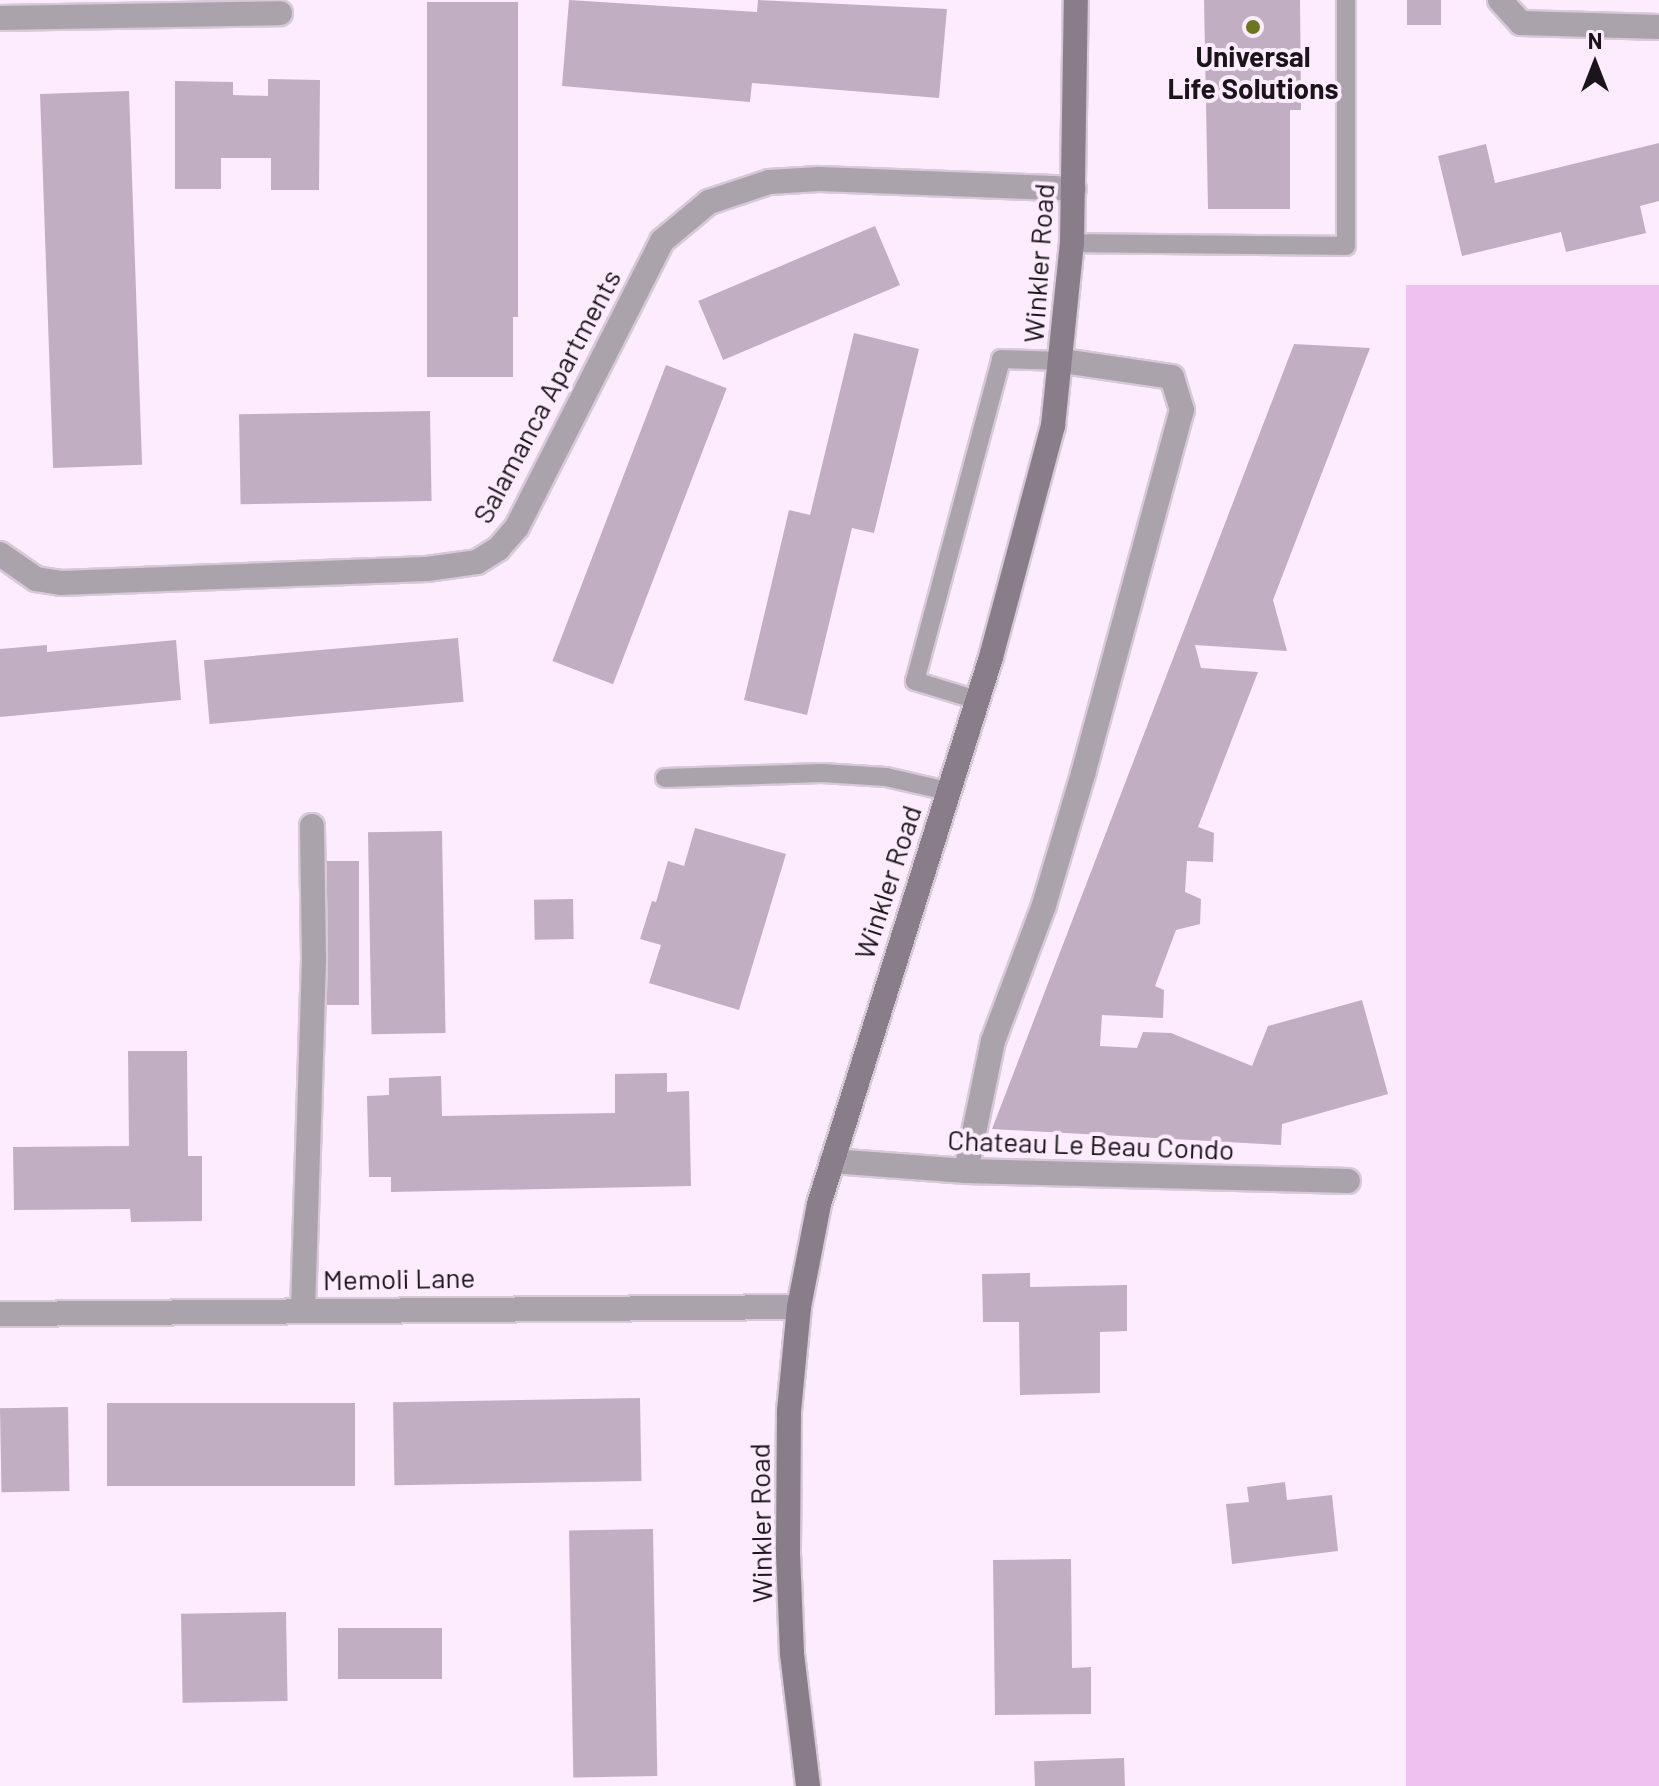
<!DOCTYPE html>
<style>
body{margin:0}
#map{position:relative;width:1659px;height:1786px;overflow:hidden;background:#fcecfd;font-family:Barlow,sans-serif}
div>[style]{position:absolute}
.green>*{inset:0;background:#eec1f0;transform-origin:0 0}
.building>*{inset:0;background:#c2aec2;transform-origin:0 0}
.roads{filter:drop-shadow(2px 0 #d8c9d9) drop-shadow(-2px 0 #d8c9d9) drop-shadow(0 2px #d8c9d9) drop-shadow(0 -2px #d8c9d9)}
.lane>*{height:18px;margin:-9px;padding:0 9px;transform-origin:9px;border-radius:9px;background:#aba3ac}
.street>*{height:24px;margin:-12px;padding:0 12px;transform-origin:12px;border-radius:12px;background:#aba3ac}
.secondary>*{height:24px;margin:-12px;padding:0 12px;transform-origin:12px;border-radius:12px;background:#897d8a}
.dots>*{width:22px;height:22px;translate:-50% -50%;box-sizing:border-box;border:4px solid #fcecfd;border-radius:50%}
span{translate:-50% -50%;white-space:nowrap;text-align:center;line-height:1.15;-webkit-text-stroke:8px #fcecfd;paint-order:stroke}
.poi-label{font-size:28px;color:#1b141b;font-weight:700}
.street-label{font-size:28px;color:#1b141b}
.north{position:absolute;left:1555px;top:24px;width:80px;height:80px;-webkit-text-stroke:6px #fcecfd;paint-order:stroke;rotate:0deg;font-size:22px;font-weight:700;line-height:32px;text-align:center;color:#1b141b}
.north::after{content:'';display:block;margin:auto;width:28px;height:36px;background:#1b141b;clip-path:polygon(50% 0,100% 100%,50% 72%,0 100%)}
</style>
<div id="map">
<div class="green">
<div style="left:1406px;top:285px;width:253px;height:1501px"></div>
</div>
<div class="building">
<div style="clip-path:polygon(569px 0,757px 12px,758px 0,947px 9px,939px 98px,752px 83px,750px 102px,562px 86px)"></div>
<div style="clip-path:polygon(1204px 0,1300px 0,1301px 110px,1290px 110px,1290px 209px,1208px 209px)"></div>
<div style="left:1407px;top:0;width:34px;height:25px"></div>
<div style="clip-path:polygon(427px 2px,518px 2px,518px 317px,513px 317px,513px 377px,427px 377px)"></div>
<div style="clip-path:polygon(268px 79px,320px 80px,319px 190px,271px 190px,271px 158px,221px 158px,221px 189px,175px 189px,175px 81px,233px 82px,233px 95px,268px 96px)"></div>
<div style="left:129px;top:91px;width:374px;height:89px;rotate:88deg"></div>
<div style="clip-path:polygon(1659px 143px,1659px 201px,1640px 206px,1646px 233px,1566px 252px,1561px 232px,1462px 256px,1438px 156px,1486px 144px,1495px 183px)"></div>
<div style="left:875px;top:226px;width:64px;height:192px;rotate:67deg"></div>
<div style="clip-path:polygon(854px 333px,919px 349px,874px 533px,852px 528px,807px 715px,744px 700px,789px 510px,810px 515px)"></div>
<div style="clip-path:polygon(1294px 344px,1370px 348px,1273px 600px,1287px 651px,1195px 645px,1201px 668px,1258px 672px,1198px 827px,1214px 833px,1213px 862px,1187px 861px,1185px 892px,1201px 899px,1200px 924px,1176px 930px,1155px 986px,1164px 990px,1163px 1018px,1102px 1015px,1100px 1046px,1137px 1048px,1143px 1032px,1171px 1033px,1252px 1066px,1268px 1026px,1362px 1000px,1388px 1094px,1282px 1124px,1281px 1145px,992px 1129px)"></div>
<div style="left:666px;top:365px;width:65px;height:317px;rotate:21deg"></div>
<div style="left:430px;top:411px;width:90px;height:191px;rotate:89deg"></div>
<div style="left:458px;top:638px;width:64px;height:255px;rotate:85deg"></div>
<div style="clip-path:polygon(176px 640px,181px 700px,0 717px,0 649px,47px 645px,47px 652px)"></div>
<div style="clip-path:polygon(695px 828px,786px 854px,739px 1010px,649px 983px,661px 945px,640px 939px,652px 901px,656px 902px,668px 861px,684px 866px)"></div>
<div style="left:442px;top:831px;width:202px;height:74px;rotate:89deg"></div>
<div style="left:325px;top:861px;width:34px;height:144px"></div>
<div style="left:573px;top:899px;width:40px;height:39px;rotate:89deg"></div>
<div style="clip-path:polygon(128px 1051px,187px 1051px,188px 1156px,202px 1156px,202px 1221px,131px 1222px,130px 1209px,14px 1210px,13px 1147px,129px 1146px)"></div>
<div style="clip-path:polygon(667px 1073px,667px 1092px,689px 1091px,691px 1186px,391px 1192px,391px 1177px,369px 1177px,367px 1096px,389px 1095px,389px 1078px,441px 1076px,442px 1116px,615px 1113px,615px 1074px)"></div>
<div style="clip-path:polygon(1030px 1273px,1030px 1287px,1127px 1285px,1127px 1331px,1100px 1332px,1100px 1393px,1020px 1395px,1019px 1322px,983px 1322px,982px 1274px)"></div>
<div style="left:640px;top:1398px;width:83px;height:247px;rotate:89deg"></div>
<div style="left:355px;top:1403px;width:83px;height:248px;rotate:90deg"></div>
<div style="left:68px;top:1407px;width:84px;height:68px;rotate:89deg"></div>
<div style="clip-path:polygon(1285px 1482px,1287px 1500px,1332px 1495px,1338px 1551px,1232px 1564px,1226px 1504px,1249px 1502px,1247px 1487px)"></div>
<div style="left:653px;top:1529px;width:247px;height:84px;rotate:89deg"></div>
<div style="clip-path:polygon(1071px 1559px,1072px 1668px,1091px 1667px,1091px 1714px,995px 1715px,993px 1560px)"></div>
<div style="left:286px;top:1612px;width:89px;height:105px;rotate:89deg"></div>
<div style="left:442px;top:1628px;width:51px;height:104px;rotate:90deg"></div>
<div style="left:1124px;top:1758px;width:28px;height:90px;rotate:88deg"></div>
</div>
<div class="roads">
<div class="lane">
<div style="left:1072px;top:243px;width:274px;rotate:0.6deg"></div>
<div style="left:1346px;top:246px;width:246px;rotate:-90deg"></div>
<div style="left:977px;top:700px;width:65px;rotate:-163deg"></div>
<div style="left:915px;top:681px;width:333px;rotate:-75deg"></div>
<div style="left:1001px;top:359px;width:61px;rotate:1.9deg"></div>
<div style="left:665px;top:778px;width:157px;rotate:-1.8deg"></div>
<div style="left:822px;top:773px;width:64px;rotate:3.6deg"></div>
<div style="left:886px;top:777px;width:63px;rotate:12.9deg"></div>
</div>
<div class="street">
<div style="left:1500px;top:0;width:31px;rotate:48deg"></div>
<div style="left:1521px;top:23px;width:138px;rotate:1.7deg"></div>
<div style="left:0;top:18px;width:280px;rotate:-1deg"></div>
<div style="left:0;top:554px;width:44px;rotate:34.8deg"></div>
<div style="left:36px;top:579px;width:25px;rotate:9deg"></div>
<div style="left:61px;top:583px;width:366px;rotate:-2.2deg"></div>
<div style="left:427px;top:569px;width:50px;rotate:-8deg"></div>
<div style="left:477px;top:562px;width:25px;rotate:-32deg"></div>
<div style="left:498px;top:549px;width:29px;rotate:-49deg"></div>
<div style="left:517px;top:527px;width:321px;rotate:-63.1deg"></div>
<div style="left:662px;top:241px;width:61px;rotate:-39.7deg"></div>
<div style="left:709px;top:202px;width:63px;rotate:-18.4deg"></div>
<div style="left:769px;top:182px;width:50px;rotate:-3.4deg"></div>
<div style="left:819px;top:179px;width:255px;rotate:2.2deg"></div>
<div style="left:832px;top:1161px;width:134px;rotate:4.3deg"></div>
<div style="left:966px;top:1171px;width:382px;rotate:1.5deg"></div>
<div style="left:966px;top:1171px;width:133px;rotate:-78.3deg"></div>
<div style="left:993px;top:1041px;width:145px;rotate:-69.4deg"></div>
<div style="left:1044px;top:905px;width:137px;rotate:-73.4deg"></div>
<div style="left:1083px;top:774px;width:377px;rotate:-74.8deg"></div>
<div style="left:1182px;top:410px;width:34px;rotate:-107deg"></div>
<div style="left:1172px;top:377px;width:111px;rotate:-171.7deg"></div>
<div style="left:303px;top:1310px;width:354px;rotate:-88.2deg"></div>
<div style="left:314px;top:956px;width:130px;rotate:-90.9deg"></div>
<div style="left:0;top:1314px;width:799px;rotate:-0.5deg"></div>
</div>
<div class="secondary">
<div style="left:808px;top:1786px;width:134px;rotate:-96.9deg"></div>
<div style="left:792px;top:1653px;width:100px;rotate:-92.3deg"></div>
<div style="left:788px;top:1553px;width:142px;rotate:-89.6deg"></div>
<div style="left:789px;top:1411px;width:104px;rotate:-84.5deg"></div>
<div style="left:799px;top:1307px;width:105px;rotate:-79deg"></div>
<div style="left:819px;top:1204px;width:573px;rotate:-72.54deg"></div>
<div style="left:991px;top:657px;width:239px;rotate:-75deg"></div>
<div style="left:1053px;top:426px;width:184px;rotate:-84.1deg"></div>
<div style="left:1072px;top:243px;width:243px;rotate:-89.1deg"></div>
</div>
</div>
<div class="dots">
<div style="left:1253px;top:27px;background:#6c751f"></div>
</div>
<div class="poi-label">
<span style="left:1253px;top:72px">Universal<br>Life Solutions</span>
</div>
<div class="street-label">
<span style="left:1038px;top:263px;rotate:-86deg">Winkler Road</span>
<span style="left:546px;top:396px;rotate:-62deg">Salamanca Apartments</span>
<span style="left:887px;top:882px;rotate:-72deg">Winkler Road</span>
<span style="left:1091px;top:1144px;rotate:2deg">Chateau Le Beau Condo</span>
<span style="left:399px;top:1278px;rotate:-1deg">Memoli Lane</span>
<span style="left:760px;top:1523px;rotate:-91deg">Winkler Road</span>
</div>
<div class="north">N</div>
</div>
